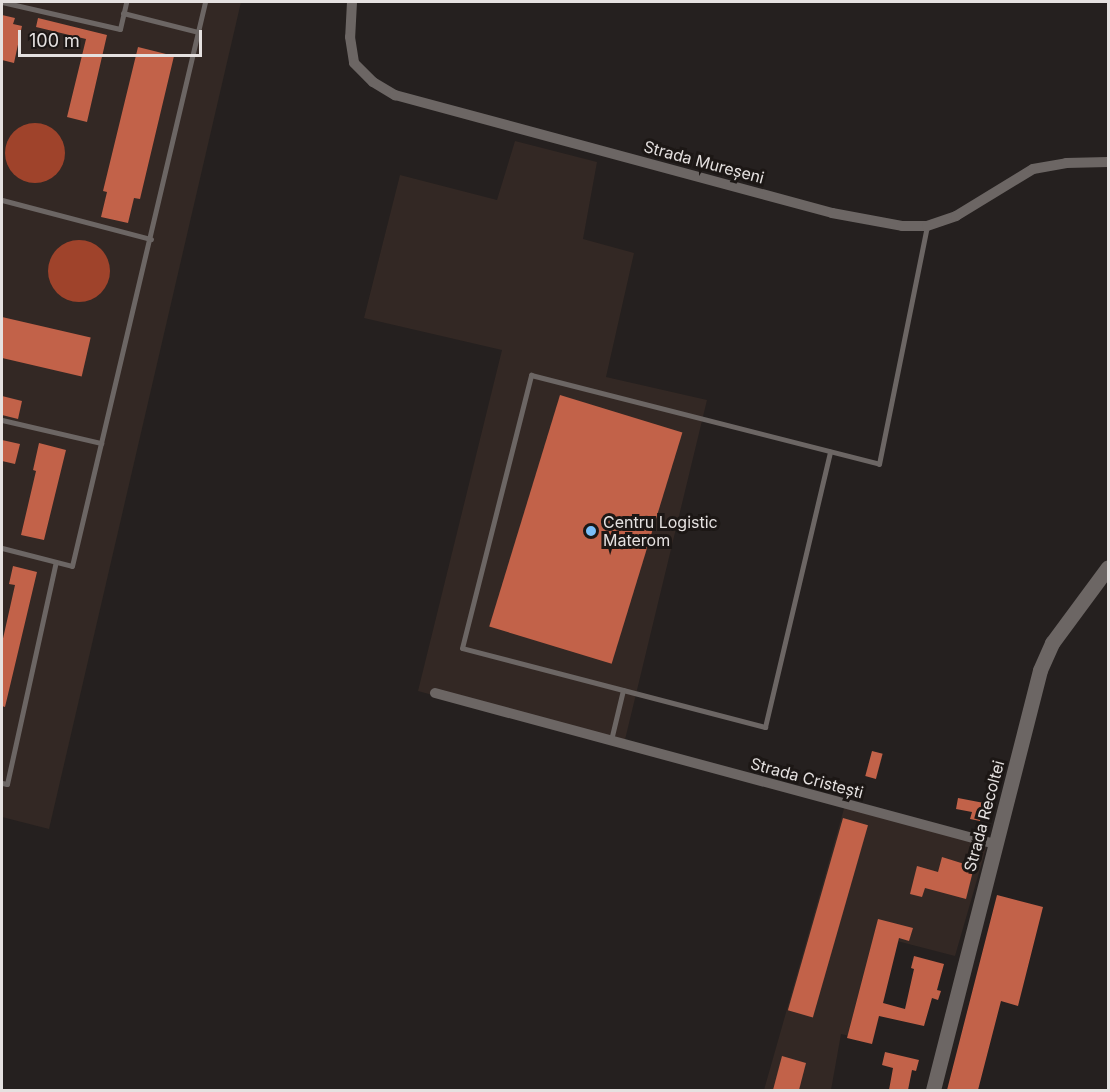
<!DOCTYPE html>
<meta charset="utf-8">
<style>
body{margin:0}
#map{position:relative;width:1110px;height:1092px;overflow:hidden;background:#25201f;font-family:Inter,sans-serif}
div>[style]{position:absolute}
.built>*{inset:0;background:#332824}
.water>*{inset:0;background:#9f432b}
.round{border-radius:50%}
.building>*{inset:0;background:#c26249;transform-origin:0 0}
.lane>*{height:5px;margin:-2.5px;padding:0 2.5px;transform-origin:2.5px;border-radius:2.5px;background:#6c6664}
.street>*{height:10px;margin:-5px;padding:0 5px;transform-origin:5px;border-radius:5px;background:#6c6664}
.secondary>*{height:15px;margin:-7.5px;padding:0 7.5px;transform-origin:7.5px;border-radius:7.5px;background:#6c6664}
.dots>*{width:16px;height:16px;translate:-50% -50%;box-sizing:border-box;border:3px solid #1c1715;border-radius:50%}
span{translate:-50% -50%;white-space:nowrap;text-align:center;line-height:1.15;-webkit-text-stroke:6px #1c1715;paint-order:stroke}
.street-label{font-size:16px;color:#e5e1e0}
.poi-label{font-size:16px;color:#e5e1e0}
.left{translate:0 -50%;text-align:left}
.frame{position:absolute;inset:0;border:3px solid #e5e1e0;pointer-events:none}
.scale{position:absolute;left:18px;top:30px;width:184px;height:27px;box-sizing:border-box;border:3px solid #e5e1e0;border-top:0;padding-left:8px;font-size:18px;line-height:21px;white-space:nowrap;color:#e5e1e0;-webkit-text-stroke:4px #1c1715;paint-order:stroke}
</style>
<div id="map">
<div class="built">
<div style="clip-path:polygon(2px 2px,241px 2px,49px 829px,2px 817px)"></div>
<div style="clip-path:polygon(515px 141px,597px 162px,583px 239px,634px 253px,606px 377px,707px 400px,623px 748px,418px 691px,502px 350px,364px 318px,400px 175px,497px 200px)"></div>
<div style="clip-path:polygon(845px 805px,987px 845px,955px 956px,897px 941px,872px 1041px,841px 1034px,831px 1090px,764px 1090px)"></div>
</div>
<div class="water">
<div class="round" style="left:5px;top:123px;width:60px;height:60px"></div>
<div class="round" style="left:48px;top:240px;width:62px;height:62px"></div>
</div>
<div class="building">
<div style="clip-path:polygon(2px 15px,15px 18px,13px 24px,22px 26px,14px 63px,2px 60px)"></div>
<div style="clip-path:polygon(38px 18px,107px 35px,87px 122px,67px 117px,86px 39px,36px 27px)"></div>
<div style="clip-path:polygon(138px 47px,174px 56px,140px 199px,134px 198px,128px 223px,101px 217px,107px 192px,103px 191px)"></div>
<div style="left:2px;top:317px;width:91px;height:40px;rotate:13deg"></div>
<div style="left:560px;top:395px;width:128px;height:242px;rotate:17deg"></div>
<div style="clip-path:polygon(2px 396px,22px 401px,18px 419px,2px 415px)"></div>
<div style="clip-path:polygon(2px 440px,20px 444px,15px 464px,2px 461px)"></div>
<div style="clip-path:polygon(39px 443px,66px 450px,44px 540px,21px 535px,36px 471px,33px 470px)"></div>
<div style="clip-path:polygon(13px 566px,37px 572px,5px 707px,2px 706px,2px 643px,15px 585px,9px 584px)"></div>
<div style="left:872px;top:751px;width:11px;height:26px;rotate:15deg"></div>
<div style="clip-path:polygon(958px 798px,984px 803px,980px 821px,970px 819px,972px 812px,956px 809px)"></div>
<div style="left:843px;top:818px;width:26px;height:200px;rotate:16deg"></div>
<div style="clip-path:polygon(942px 857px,974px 867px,966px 899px,925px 888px,922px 897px,910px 894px,917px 866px,938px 872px)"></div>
<div style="clip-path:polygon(997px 895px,1043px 907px,1018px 1006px,1001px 1001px,978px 1090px,947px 1090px)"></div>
<div style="clip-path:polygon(878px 919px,913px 928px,909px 941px,899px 938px,883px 1003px,905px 1009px,914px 969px,911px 968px,914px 956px,944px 964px,937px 990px,941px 991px,938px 1000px,932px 998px,924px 1026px,879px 1016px,872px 1044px,847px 1038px)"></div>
<div style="clip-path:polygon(885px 1052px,919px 1060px,916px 1071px,912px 1070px,908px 1090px,889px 1090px,893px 1068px,882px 1065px)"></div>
<div style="clip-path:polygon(782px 1056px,806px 1063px,799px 1090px,773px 1090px)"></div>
</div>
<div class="lane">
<div style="left:2px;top:2px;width:121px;rotate:12.9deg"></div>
<div style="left:120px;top:29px;width:28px;rotate:-77deg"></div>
<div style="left:123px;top:13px;width:77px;rotate:14.2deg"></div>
<div style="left:2px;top:200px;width:154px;rotate:14.7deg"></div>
<div style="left:2px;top:420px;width:102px;rotate:13.1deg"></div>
<div style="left:2px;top:548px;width:72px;rotate:14.4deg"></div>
<div style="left:72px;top:566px;width:579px;rotate:-76.73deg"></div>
<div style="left:623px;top:690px;width:147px;rotate:14.6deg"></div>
<div style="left:765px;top:727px;width:283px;rotate:-76.7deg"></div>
<div style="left:611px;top:740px;width:51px;rotate:-76.5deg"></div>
<div style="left:623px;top:690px;width:166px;rotate:-165.4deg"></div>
<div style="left:462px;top:648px;width:282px;rotate:-75.8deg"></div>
<div style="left:531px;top:375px;width:359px;rotate:14.3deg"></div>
<div style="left:879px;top:464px;width:243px;rotate:-78.6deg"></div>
<div style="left:2px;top:783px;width:5px;rotate:11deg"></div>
<div style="left:7px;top:784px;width:227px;rotate:-77.6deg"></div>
</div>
<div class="street">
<div style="left:352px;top:2px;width:35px;rotate:93deg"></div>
<div style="left:350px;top:37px;width:26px;rotate:81deg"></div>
<div style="left:354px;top:63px;width:27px;rotate:45deg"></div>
<div style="left:373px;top:82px;width:26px;rotate:31deg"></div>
<div style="left:395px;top:95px;width:453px;rotate:15.1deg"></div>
<div style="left:832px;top:213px;width:71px;rotate:10.5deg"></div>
<div style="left:902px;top:226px;width:25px"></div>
<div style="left:927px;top:226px;width:31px;rotate:-19deg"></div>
<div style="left:956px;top:216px;width:90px;rotate:-31.4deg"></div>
<div style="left:1033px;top:169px;width:34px;rotate:-10deg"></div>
<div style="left:1066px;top:163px;width:42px;rotate:-1.4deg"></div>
<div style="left:435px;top:693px;width:580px;rotate:15.09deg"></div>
</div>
<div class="secondary">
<div style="left:933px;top:1090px;width:433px;rotate:-75.7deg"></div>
<div style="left:1040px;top:670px;width:30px;rotate:-66deg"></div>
<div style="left:1052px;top:643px;width:94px;rotate:-53.6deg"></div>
</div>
<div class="dots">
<div style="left:591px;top:531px;background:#7bbef8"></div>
</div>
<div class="street-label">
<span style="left:704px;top:162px;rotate:15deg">Strada Mureșeni</span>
<span style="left:807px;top:778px;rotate:15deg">Strada Cristești</span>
<span style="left:984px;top:816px;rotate:-75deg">Strada Recoltei</span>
</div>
<div class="poi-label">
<span class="left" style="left:603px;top:531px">Centru Logistic<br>Materom</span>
</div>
<div class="frame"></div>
<div class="scale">100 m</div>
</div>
